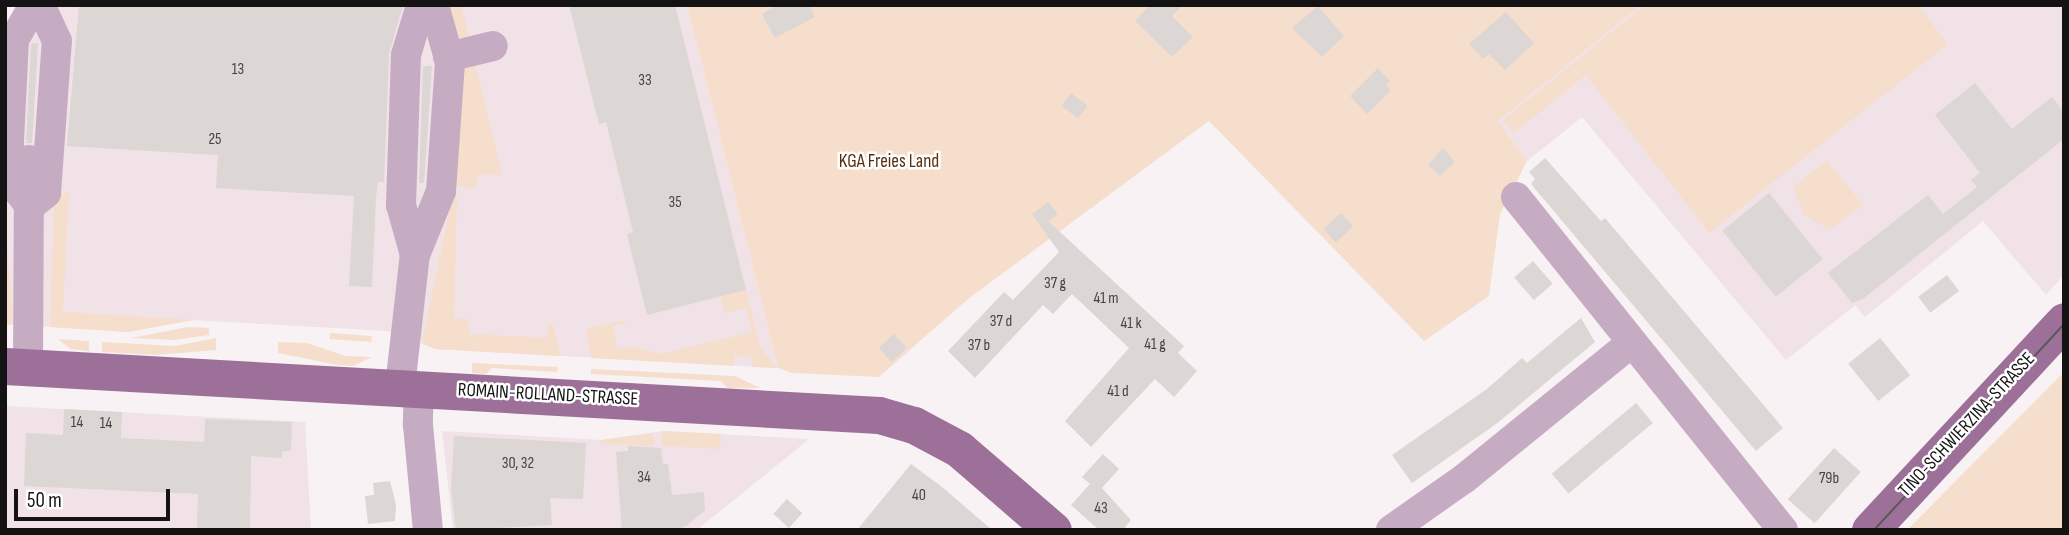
<!DOCTYPE html>
<style>
body{margin:0}
#map{position:relative;width:2069px;height:535px;overflow:hidden;background:#f8f2f4;font-family:"Sofia Sans Condensed",sans-serif}
div>[style]{position:absolute}
.built>*{inset:0;background:#f0e2e6}
.green>*{inset:0;background:#f6decd;transform-origin:0 0}
.building>*{inset:0;background:#dcd6d5;transform-origin:0 0}
.minor>*{height:30px;margin:-15px;padding:0 15px;transform-origin:15px;border-radius:15px;background:#c5acc3}
.major>*{height:37px;margin:-18.5px;padding:0 18.5px;transform-origin:18.5px;border-radius:18.5px;background:#9c7098}
.tram>*{height:2px;margin:-1px;padding:0 1px;transform-origin:1px;border-radius:1px;background:#5b5859}
span{translate:-50% -50%;white-space:nowrap;text-align:center;line-height:1.15;-webkit-text-stroke:5px #fff;paint-order:stroke}
.number-label{font-size:16px;color:#464344}
.number-label span{-webkit-text-stroke-width:0}
.park-label{font-size:19px;color:#58300f}
.street-label{font-size:19px;color:#141213}
.frame{position:absolute;inset:0;border:7px solid #141213;pointer-events:none}
.scale{position:absolute;left:14px;top:489px;width:156px;height:32px;box-sizing:border-box;border:4px solid #141213;border-top:0;padding-left:9px;font-size:21px;line-height:24px;white-space:nowrap;color:#141213;-webkit-text-stroke:5px #fff;paint-order:stroke}
</style>
<div id="map">
<div class="built">
<div style="clip-path:polygon(23px 5px,687px 5px,778px 368px,435px 349px,389px 331px,193px 320px,128px 332px,5px 324px,5px 38px)"></div>
<div style="clip-path:polygon(1642px 5px,2064px 5px,2064px 275px,2046px 295px,1983px 221px,1865px 317px,1855px 305px,1786px 360px,1582px 117px,1527px 161px,1498px 121px)"></div>
<div style="clip-path:polygon(5px 406px,305px 422px,311px 530px,5px 530px)"></div>
<div style="clip-path:polygon(442px 431px,601px 440px,663px 431px,809px 439px,697px 530px,453px 530px)"></div>
</div>
<div class="green">
<div style="clip-path:polygon(448px 5px,461px 5px,470px 41px,454px 45px)"></div>
<div style="clip-path:polygon(687px 5px,1642px 5px,1498px 121px,1527px 161px,1500px 214px,1489px 296px,1424px 341px,1209px 121px,968px 299px,879px 377px,792px 373px,778px 368px)"></div>
<div style="clip-path:polygon(1645px 5px,1918px 5px,1948px 44px,1709px 233px,1586px 75px,1514px 133px,1503px 120px)"></div>
<div style="clip-path:polygon(474px 58px,502px 175px,478px 175px,476px 188px,449px 186px,455px 63px)"></div>
<div style="clip-path:polygon(1827px 160px,1863px 205px,1830px 229px,1804px 215px,1793px 187px)"></div>
<div style="clip-path:polygon(69px 191px,63px 312px,193px 320px,128px 332px,50px 327px,54px 203px)"></div>
<div style="clip-path:polygon(453px 194px,457px 195px,454px 319px,468px 319px,469px 334px,547px 338px,548px 324px,553px 325px,561px 356px,435px 349px,422px 342px)"></div>
<div style="clip-path:polygon(5px 225px,13px 316px,11px 325px,5px 324px)"></div>
<div style="clip-path:polygon(746px 290px,760px 347px,776px 368px,752px 367px,751px 357px,734px 355px,734px 366px,591px 358px,586px 329px,626px 320px,626px 323px,613px 326px,617px 349px,633px 347px,662px 354px,752px 332px,746px 308px,724px 313px,720px 296px)"></div>
<div style="clip-path:polygon(188px 327px,209px 328px,209px 335px,175px 340px,131px 338px)"></div>
<div style="left:330px;top:333px;width:42px;height:6px;rotate:4deg"></div>
<div style="clip-path:polygon(216px 338px,216px 350px,156px 355px,102px 352px,102px 342px,175px 346px)"></div>
<div style="clip-path:polygon(58px 339px,89px 341px,89px 351px,70px 349px)"></div>
<div style="clip-path:polygon(278px 342px,307px 343px,346px 356px,372px 357px,353px 366px,338px 365px,278px 353px)"></div>
<div style="clip-path:polygon(472px 363px,558px 367px,557px 372px,492px 368px,486px 374px,472px 373px)"></div>
<div style="clip-path:polygon(591px 369px,735px 376px,760px 388px,727px 388px,721px 381px,591px 374px)"></div>
<div style="clip-path:polygon(2064px 372px,2064px 530px,1907px 530px)"></div>
<div style="left:663px;top:431px;width:58px;height:15px;rotate:3deg"></div>
<div style="clip-path:polygon(653px 433px,654px 446px,601px 444px,601px 440px)"></div>
</div>
<div class="building">
<div style="clip-path:polygon(79px 5px,403px 5px,389px 54px,384px 182px,378px 182px,376px 197px,372px 287px,349px 286px,354px 196px,216px 188px,218px 155px,67px 146px)"></div>
<div style="clip-path:polygon(569px 5px,675px 5px,746px 290px,647px 315px,627px 234px,633px 232px,606px 122px,599px 124px)"></div>
<div style="clip-path:polygon(778px 5px,809px 5px,815px 17px,775px 38px,762px 14px)"></div>
<div style="clip-path:polygon(1150px 5px,1183px 5px,1172px 16px,1193px 37px,1172px 57px,1135px 21px)"></div>
<div style="clip-path:polygon(1318px 6px,1344px 36px,1322px 57px,1292px 28px)"></div>
<div style="clip-path:polygon(1506px 12px,1534px 43px,1505px 70px,1489px 54px,1483px 59px,1469px 44px)"></div>
<div style="clip-path:polygon(38px 43px,32px 143px,26px 143px,31px 44px)"></div>
<div style="clip-path:polygon(428px 66px,432px 66px,424px 183px,419px 183px,423px 67px)"></div>
<div style="clip-path:polygon(1378px 68px,1390px 81px,1386px 85px,1391px 90px,1367px 114px,1350px 96px)"></div>
<div style="clip-path:polygon(1975px 83px,2012px 129px,2052px 97px,2064px 112px,2064px 139px,1864px 298px,1852px 303px,1828px 273px,1928px 195px,1943px 214px,1977px 187px,1971px 180px,1980px 173px,1935px 115px)"></div>
<div style="left:1071px;top:93px;width:21px;height:16px;rotate:37deg"></div>
<div style="clip-path:polygon(1443px 148px,1455px 162px,1440px 176px,1428px 165px)"></div>
<div style="clip-path:polygon(1545px 158px,1601px 221px,1605px 218px,1783px 428px,1756px 451px,1531px 184px,1535px 179px,1529px 172px)"></div>
<div style="left:1769px;top:193px;width:85px;height:60px;rotate:51deg"></div>
<div style="clip-path:polygon(1048px 202px,1058px 214px,1048px 221px,1184px 346px,1178px 353px,1197px 371px,1174px 397px,1155px 379px,1091px 447px,1065px 421px,1129px 348px,1072px 294px,1053px 314px,1043px 305px,975px 378px,948px 351px,1004px 292px,1013px 300px,1059px 252px,1032px 214px)"></div>
<div style="left:1341px;top:213px;width:18px;height:24px;rotate:47deg"></div>
<div style="left:1533px;top:261px;width:30px;height:25px;rotate:49deg"></div>
<div style="left:1947px;top:275px;width:20px;height:36px;rotate:53deg"></div>
<div style="clip-path:polygon(1581px 318px,1595px 342px,1496px 424px,1412px 483px,1392px 455px,1487px 389px,1522px 358px,1527px 363px)"></div>
<div style="left:894px;top:334px;width:19px;height:21px;rotate:47deg"></div>
<div style="left:1880px;top:338px;width:48px;height:41px;rotate:51deg"></div>
<div style="left:1636px;top:403px;width:26px;height:110px;rotate:50deg"></div>
<div style="clip-path:polygon(64px 409px,122px 412px,121px 438px,204px 442px,205px 419px,292px 422px,291px 451px,282px 451px,282px 458px,251px 456px,250px 530px,197px 530px,198px 494px,24px 486px,26px 433px,63px 435px)"></div>
<div style="clip-path:polygon(454px 436px,586px 443px,583px 499px,550px 498px,552px 525px,456px 530px,451px 490px)"></div>
<div style="clip-path:polygon(628px 446px,661px 448px,663px 464px,668px 464px,672px 495px,704px 492px,705px 510px,686px 526px,673px 530px,622px 530px,616px 452px,628px 451px)"></div>
<div style="left:1834px;top:448px;width:36px;height:69px;rotate:42deg"></div>
<div style="clip-path:polygon(1103px 454px,1119px 469px,1102px 488px,1131px 520px,1123px 530px,1099px 530px,1071px 505px,1090px 484px,1082px 477px)"></div>
<div style="clip-path:polygon(911px 464px,942px 487px,992px 530px,857px 530px)"></div>
<div style="clip-path:polygon(390px 481px,396px 505px,395px 521px,368px 524px,365px 496px,374px 495px,373px 483px)"></div>
<div style="left:787px;top:499px;width:21px;height:20px;rotate:43deg"></div>
</div>
<div class="minor">
<div style="left:34px;top:5px;width:39px;rotate:120deg"></div>
<div style="left:14px;top:39px;width:124px;rotate:92.8deg"></div>
<div style="left:8px;top:163px;width:18px;rotate:84deg"></div>
<div style="left:10px;top:181px;width:32px;rotate:51deg"></div>
<div style="left:30px;top:206px;width:21px;rotate:-39deg"></div>
<div style="left:46px;top:193px;width:152px;rotate:-85.9deg"></div>
<div style="left:57px;top:41px;width:40px;rotate:-115deg"></div>
<div style="left:448px;top:57px;width:46px;rotate:-13.7deg"></div>
<div style="left:1516px;top:197px;width:427px;rotate:51.3deg"></div>
<div style="left:415px;top:255px;width:69px;rotate:-67.9deg"></div>
<div style="left:441px;top:191px;width:129px;rotate:-86deg"></div>
<div style="left:450px;top:62px;width:59px;rotate:-105.7deg"></div>
<div style="left:415px;top:255px;width:52px;rotate:-105.6deg"></div>
<div style="left:401px;top:205px;width:150px;rotate:-88.1deg"></div>
<div style="left:406px;top:55px;width:52px;rotate:-73.3deg"></div>
<div style="left:28px;top:367px;width:207px;rotate:-89.7deg"></div>
<div style="left:400px;top:387px;width:153px;rotate:-83.6deg"></div>
<div style="left:419px;top:388px;width:37px;rotate:92deg"></div>
<div style="left:418px;top:425px;width:105px;rotate:84.6deg"></div>
<div style="left:1391px;top:530px;width:90px;rotate:-35.1deg"></div>
<div style="left:1465px;top:478px;width:213px;rotate:-39.1deg"></div>
</div>
<div class="major">
<div style="left:5px;top:366px;width:875px;rotate:3.21deg"></div>
<div style="left:879px;top:415px;width:36px;rotate:16deg"></div>
<div style="left:914px;top:425px;width:51px;rotate:28.1deg"></div>
<div style="left:959px;top:449px;width:124px;rotate:40.8deg"></div>
<div style="left:1870px;top:530px;width:285px;rotate:-47.1deg"></div>
</div>
<div class="tram">
<div style="left:1874px;top:530px;width:280px;rotate:-47.3deg"></div>
</div>
<div class="number-label">
<span style="left:238px;top:70px">13</span>
<span style="left:645px;top:81px">33</span>
<span style="left:215px;top:140px">25</span>
<span style="left:675px;top:203px">35</span>
<span style="left:1055px;top:284px">37 g</span>
<span style="left:1106px;top:299px">41 m</span>
<span style="left:1001px;top:322px">37 d</span>
<span style="left:1131px;top:324px">41 k</span>
<span style="left:1155px;top:345px">41 g</span>
<span style="left:979px;top:346px">37 b</span>
<span style="left:1118px;top:392px">41 d</span>
<span style="left:77px;top:423px">14</span>
<span style="left:106px;top:424px">14</span>
<span style="left:518px;top:464px">30, 32</span>
<span style="left:644px;top:478px">34</span>
<span style="left:1829px;top:479px">79b</span>
<span style="left:919px;top:496px">40</span>
<span style="left:1101px;top:509px">43</span>
</div>
<div class="park-label">
<span style="left:889px;top:162px">KGA Freies Land</span>
</div>
<div class="street-label">
<span style="left:548px;top:395px;rotate:3deg">ROMAIN-ROLLAND-STRASSE</span>
<span style="left:1967px;top:425px;rotate:-47deg">TINO-SCHWIERZINA-STRASSE</span>
</div>
<div class="frame"></div>
<div class="scale">50 m</div>
</div>
